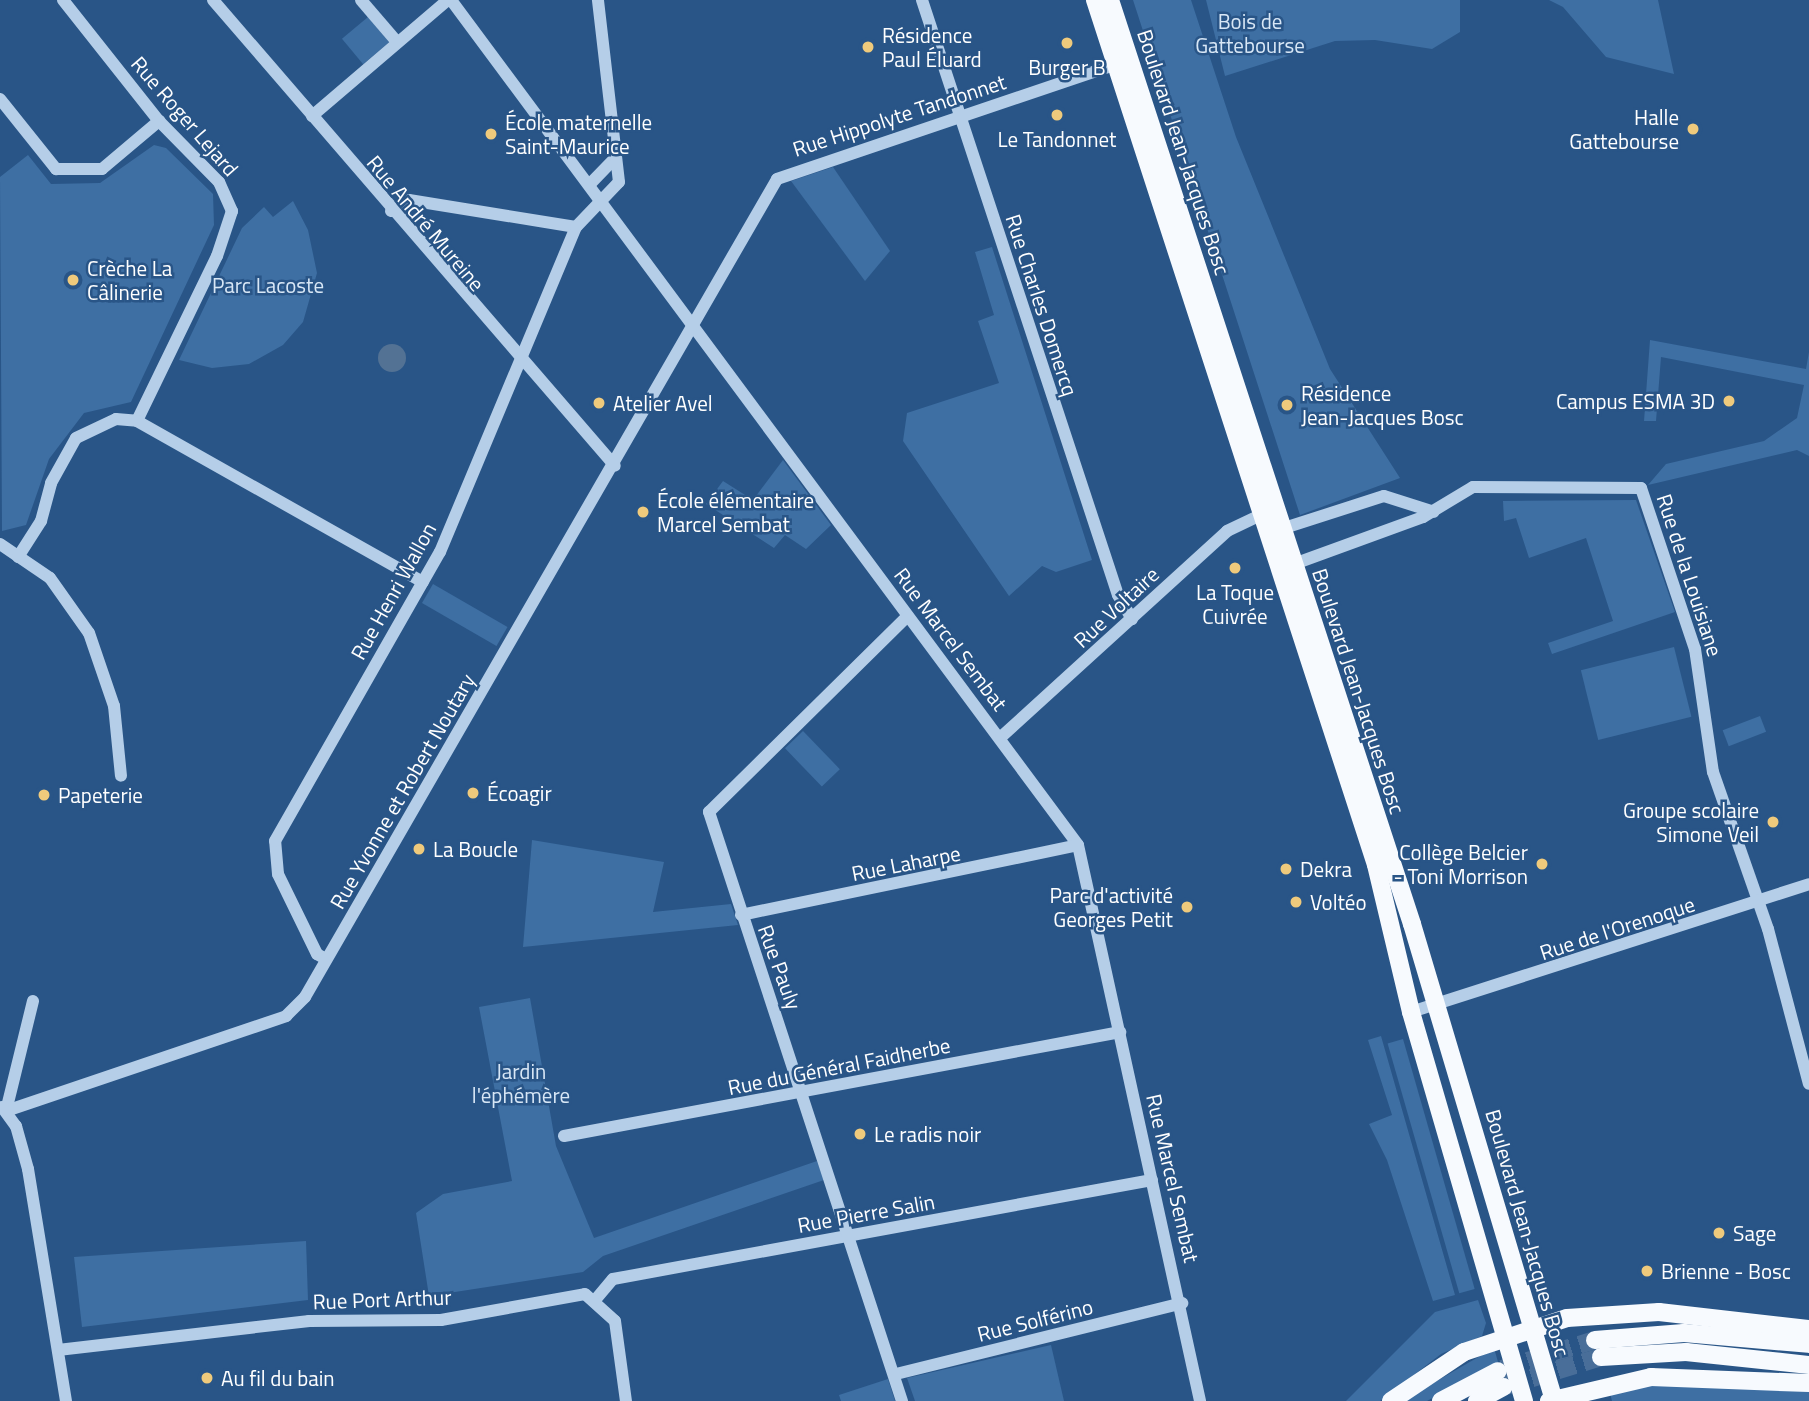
<!DOCTYPE html>
<meta charset="utf-8">
<style>
body{margin:0}
#map{position:relative;width:1809px;height:1401px;overflow:hidden;background:#295587;font-family:"Titillium Web",sans-serif}
div>[style]{position:absolute}
.green>*{inset:0;background:#3e6fa3;transform-origin:0 0}
.water>*{inset:0;background:#537294}
.round{border-radius:50%}
.major-tunnel>*{height:18px;margin-top:-9px;transform-origin:0;background:repeating-linear-gradient(90deg,#496e99 0 18px,transparent 0 27px)}
.minor>*{height:12px;margin:-6px;padding:0 6px;transform-origin:6px;border-radius:6px;background:#b5cee8}
.major>*{height:18px;margin:-9px;padding:0 9px;transform-origin:9px;border-radius:9px;background:#f7fafe}
.dots>*{width:19px;height:19px;translate:-50% -50%;box-sizing:border-box;border:4px solid #295587;border-radius:50%}
span{translate:-50% -50%;white-space:nowrap;text-align:center;line-height:1.15;-webkit-text-stroke:5px #295587;paint-order:stroke}
.park-label{font-size:21px;color:#d8e7f6}
.poi-label{font-size:21px;color:#fff}
.left{translate:0 -50%;text-align:left}
.right{translate:-100% -50%;text-align:right}
.street-label{font-size:21px;color:#fff}
</style>
<div id="map">
<div class="green">
<div style="clip-path:polygon(1133px 0,1191px 0,1236px 137px,1330px 369px,1400px 478px,1300px 515px)"></div>
<div style="clip-path:polygon(1206px 0,1460px 0,1460px 32px,1432px 49px,1375px 40px,1335px 41px,1225px 76px)"></div>
<div style="clip-path:polygon(1549px 0,1658px 0,1674px 74px,1606px 57px,1563px 7px)"></div>
<div style="left:368px;top:17px;width:33px;height:34px;rotate:50deg"></div>
<div style="clip-path:polygon(154px 145px,166px 148px,213px 194px,214px 225px,131px 402px,84px 413px,49px 459px,26px 525px,2px 531px,0 177px,28px 155px,51px 184px,100px 183px)"></div>
<div style="clip-path:polygon(833px 167px,890px 251px,865px 281px,791px 181px)"></div>
<div style="clip-path:polygon(293px 201px,308px 230px,317px 273px,303px 322px,283px 345px,249px 364px,212px 368px,179px 360px,242px 228px,264px 207px,273px 217px)"></div>
<div style="clip-path:polygon(992px 247px,1092px 560px,1056px 572px,1042px 566px,1009px 596px,903px 441px,907px 413px,999px 383px,978px 321px,994px 315px,975px 252px)"></div>
<div style="clip-path:polygon(1650px 340px,1806px 369px,1809px 352px,1809px 456px,1797px 450px,1648px 485px,1666px 464px,1764px 441px,1797px 418px,1804px 385px,1661px 357px,1656px 421px,1644px 421px)"></div>
<div style="clip-path:polygon(783px 460px,831px 525px,806px 549px,785px 535px,774px 548px,706px 504px,723px 481px,753px 500px)"></div>
<div style="clip-path:polygon(1636px 500px,1675px 612px,1552px 654px,1548px 643px,1613px 621px,1586px 538px,1529px 558px,1516px 518px,1504px 521px,1503px 501px)"></div>
<div style="left:433px;top:584px;width:86px;height:22px;rotate:30deg"></div>
<div style="left:1674px;top:647px;width:72px;height:96px;rotate:76deg"></div>
<div style="left:1760px;top:716px;width:17px;height:40px;rotate:69deg"></div>
<div style="left:803px;top:731px;width:53px;height:25px;rotate:46deg"></div>
<div style="clip-path:polygon(532px 840px,664px 862px,653px 912px,731px 904px,738px 925px,523px 947px)"></div>
<div style="clip-path:polygon(530px 998px,556px 1146px,594px 1238px,817px 1161px,824px 1180px,603px 1256px,583px 1272px,429px 1296px,416px 1213px,443px 1194px,512px 1181px,479px 1007px)"></div>
<div style="clip-path:polygon(1381px 1036px,1455px 1295px,1433px 1301px,1387px 1160px,1369px 1124px,1392px 1115px,1368px 1040px)"></div>
<div style="left:1403px;top:1039px;width:260px;height:16px;rotate:74deg"></div>
<div style="clip-path:polygon(306px 1241px,308px 1300px,82px 1327px,74px 1257px)"></div>
<div style="clip-path:polygon(1478px 1300px,1486px 1323px,1482px 1336px,1441px 1354px,1380px 1401px,1346px 1401px,1435px 1312px)"></div>
<div style="clip-path:polygon(1051px 1345px,1064px 1401px,915px 1401px,907px 1378px)"></div>
<div style="clip-path:polygon(1494px 1348px,1498px 1362px,1427px 1401px,1402px 1401px)"></div>
<div style="clip-path:polygon(888px 1379px,895px 1401px,841px 1401px,839px 1395px)"></div>
<div style="clip-path:polygon(1638px 1384px,1809px 1387px,1809px 1401px,1612px 1401px,1609px 1389px)"></div>
</div>
<div class="water">
<div class="round" style="left:378px;top:344px;width:28px;height:28px"></div>
</div>
<div class="major-tunnel">
<div style="left:1502px;top:1369px;width:97px;rotate:-17.3deg"></div>
<div style="left:1506px;top:1386px;width:99px;rotate:-17deg"></div>
</div>
<div class="minor">
<div style="left:63px;top:0;width:154px;rotate:51.6deg"></div>
<div style="left:159px;top:121px;width:86px;rotate:45.5deg"></div>
<div style="left:219px;top:182px;width:32px;rotate:66deg"></div>
<div style="left:232px;top:211px;width:47px;rotate:108.4deg"></div>
<div style="left:217px;top:256px;width:183px;rotate:115.9deg"></div>
<div style="left:213px;top:0;width:615px;rotate:49.22deg"></div>
<div style="left:361px;top:0;width:55px;rotate:49.4deg"></div>
<div style="left:451px;top:0;width:1052px;rotate:53.42deg"></div>
<div style="left:1078px;top:845px;width:569px;rotate:77.62deg"></div>
<div style="left:922px;top:0;width:626px;rotate:71.77deg"></div>
<div style="left:1118px;top:595px;width:28px;rotate:60deg"></div>
<div style="left:0;top:99px;width:90px;rotate:51.3deg"></div>
<div style="left:56px;top:169px;width:46px"></div>
<div style="left:102px;top:169px;width:75px;rotate:-40.1deg"></div>
<div style="left:312px;top:116px;width:179px;rotate:-40.5deg"></div>
<div style="left:590px;top:184px;width:35px;rotate:-46deg"></div>
<div style="left:391px;top:211px;width:21px;rotate:-31deg"></div>
<div style="left:409px;top:200px;width:169px;rotate:9.2deg"></div>
<div style="left:1278px;top:530px;width:111px;rotate:-17.8deg"></div>
<div style="left:1384px;top:496px;width:52px;rotate:17.7deg"></div>
<div style="left:0;top:544px;width:60px;rotate:34.2deg"></div>
<div style="left:50px;top:578px;width:67px;rotate:54.7deg"></div>
<div style="left:89px;top:633px;width:77px;rotate:71.1deg"></div>
<div style="left:114px;top:706px;width:70px;rotate:84.3deg"></div>
<div style="left:18px;top:557px;width:43px;rotate:-57.4deg"></div>
<div style="left:41px;top:521px;width:39px;rotate:-75deg"></div>
<div style="left:51px;top:483px;width:51px;rotate:-60.9deg"></div>
<div style="left:76px;top:438px;width:44px;rotate:-25.4deg"></div>
<div style="left:116px;top:419px;width:21px;rotate:5deg"></div>
<div style="left:137px;top:421px;width:328px;rotate:29.4deg"></div>
<div style="left:1294px;top:564px;width:137px;rotate:-20deg"></div>
<div style="left:1423px;top:517px;width:58px;rotate:-31deg"></div>
<div style="left:1473px;top:487px;width:168px;rotate:0.3deg"></div>
<div style="left:1641px;top:488px;width:170px;rotate:71.5deg"></div>
<div style="left:1695px;top:649px;width:124px;rotate:81.7deg"></div>
<div style="left:1713px;top:772px;width:166px;rotate:70.7deg"></div>
<div style="left:1768px;top:929px;width:160px;rotate:75.2deg"></div>
<div style="left:1001px;top:737px;width:306px;rotate:-42.3deg"></div>
<div style="left:1227px;top:531px;width:47px;rotate:-25.5deg"></div>
<div style="left:741px;top:915px;width:344px;rotate:-11.7deg"></div>
<div style="left:326px;top:959px;width:10px;rotate:-151deg"></div>
<div style="left:317px;top:954px;width:89px;rotate:-116deg"></div>
<div style="left:278px;top:874px;width:33px;rotate:-95deg"></div>
<div style="left:275px;top:841px;width:333px;rotate:-60.3deg"></div>
<div style="left:440px;top:552px;width:352px;rotate:-67.3deg"></div>
<div style="left:576px;top:227px;width:62px;rotate:-46.3deg"></div>
<div style="left:619px;top:182px;width:183px;rotate:-96.6deg"></div>
<div style="left:33px;top:1001px;width:113px;rotate:103.8deg"></div>
<div style="left:6px;top:1111px;width:296px;rotate:-18.7deg"></div>
<div style="left:286px;top:1016px;width:27px;rotate:-45deg"></div>
<div style="left:305px;top:997px;width:944px;rotate:-60.01deg"></div>
<div style="left:777px;top:179px;width:358px;rotate:-18.7deg"></div>
<div style="left:1411px;top:1012px;width:418px;rotate:-17.8deg"></div>
<div style="left:2px;top:1107px;width:24px;rotate:54deg"></div>
<div style="left:16px;top:1126px;width:45px;rotate:74.4deg"></div>
<div style="left:28px;top:1169px;width:235px;rotate:80.7deg"></div>
<div style="left:564px;top:1136px;width:566px;rotate:-10.59deg"></div>
<div style="left:596px;top:1299px;width:26px;rotate:-50deg"></div>
<div style="left:613px;top:1279px;width:548px;rotate:-10.41deg"></div>
<div style="left:58px;top:1350px;width:253px;rotate:-6.6deg"></div>
<div style="left:309px;top:1321px;width:132px;rotate:-0.4deg"></div>
<div style="left:441px;top:1320px;width:146px;rotate:-10.2deg"></div>
<div style="left:585px;top:1294px;width:40px;rotate:42deg"></div>
<div style="left:615px;top:1321px;width:81px;rotate:82.2deg"></div>
<div style="left:896px;top:1374px;width:295px;rotate:-13.9deg"></div>
<div style="left:902px;top:1401px;width:620px;rotate:-108.14deg"></div>
<div style="left:709px;top:812px;width:279px;rotate:-44.6deg"></div>
</div>
<div class="major">
<div style="left:1095px;top:0;width:909px;rotate:72deg"></div>
<div style="left:1376px;top:865px;width:151px;rotate:76.6deg"></div>
<div style="left:1411px;top:1012px;width:405px;rotate:73.8deg"></div>
<div style="left:1110px;top:0;width:972px;rotate:71.9deg"></div>
<div style="left:1412px;top:924px;width:498px;rotate:73.4deg"></div>
<div style="left:1595px;top:1340px;width:89px;rotate:-4.5deg"></div>
<div style="left:1684px;top:1333px;width:125px;rotate:5deg"></div>
<div style="left:1601px;top:1357px;width:85px;rotate:-3.4deg"></div>
<div style="left:1686px;top:1352px;width:124px;rotate:6deg"></div>
<div style="left:1391px;top:1401px;width:88px;rotate:-33.9deg"></div>
<div style="left:1464px;top:1352px;width:108px;rotate:-18.3deg"></div>
<div style="left:1567px;top:1318px;width:92px;rotate:-3.7deg"></div>
<div style="left:1659px;top:1312px;width:151px;rotate:6.5deg"></div>
<div style="left:1441px;top:1401px;width:64px;rotate:-27.8deg"></div>
<div style="left:1477px;top:1401px;width:30px;rotate:-28deg"></div>
<div style="left:1549px;top:1401px;width:105px;rotate:-13.2deg"></div>
<div style="left:1651px;top:1377px;width:158px;rotate:2.2deg"></div>
</div>
<div class="dots">
<div style="left:1067px;top:43px;background:#efca7c"></div>
<div style="left:868px;top:47px;background:#efca7c"></div>
<div style="left:1057px;top:115px;background:#efca7c"></div>
<div style="left:1693px;top:129px;background:#efca7c"></div>
<div style="left:491px;top:134px;background:#efca7c"></div>
<div style="left:73px;top:280px;background:#efca7c"></div>
<div style="left:1729px;top:401px;background:#efca7c"></div>
<div style="left:599px;top:403px;background:#efca7c"></div>
<div style="left:1287px;top:405px;background:#efca7c"></div>
<div style="left:643px;top:512px;background:#efca7c"></div>
<div style="left:1235px;top:568px;background:#efca7c"></div>
<div style="left:473px;top:793px;background:#efca7c"></div>
<div style="left:44px;top:795px;background:#efca7c"></div>
<div style="left:1773px;top:822px;background:#efca7c"></div>
<div style="left:419px;top:849px;background:#efca7c"></div>
<div style="left:1542px;top:864px;background:#efca7c"></div>
<div style="left:1286px;top:869px;background:#efca7c"></div>
<div style="left:1296px;top:902px;background:#efca7c"></div>
<div style="left:1187px;top:907px;background:#efca7c"></div>
<div style="left:860px;top:1134px;background:#efca7c"></div>
<div style="left:1719px;top:1233px;background:#efca7c"></div>
<div style="left:1647px;top:1271px;background:#efca7c"></div>
<div style="left:207px;top:1378px;background:#efca7c"></div>
</div>
<div class="park-label">
<span style="left:1250px;top:33px">Bois de<br>Gattebourse</span>
<span style="left:268px;top:285px">Parc Lacoste</span>
<span style="left:521px;top:1083px">Jardin<br>l'éphémère</span>
</div>
<div class="poi-label">
<span class="left" style="left:882px;top:47px">Résidence<br>Paul Éluard</span>
<span style="left:1067px;top:67px">Burger B</span>
<span class="right" style="left:1679px;top:129px">Halle<br>Gattebourse</span>
<span class="left" style="left:505px;top:134px">École maternelle<br>Saint-Maurice</span>
<span style="left:1057px;top:139px">Le Tandonnet</span>
<span class="left" style="left:87px;top:280px">Crèche La<br>Câlinerie</span>
<span class="left" style="left:1301px;top:405px">Résidence<br>Jean-Jacques Bosc</span>
<span class="right" style="left:1715px;top:401px">Campus ESMA 3D</span>
<span class="left" style="left:613px;top:403px">Atelier Avel</span>
<span class="left" style="left:657px;top:512px">École élémentaire<br>Marcel Sembat</span>
<span style="left:1235px;top:604px">La Toque<br>Cuivrée</span>
<span class="left" style="left:487px;top:793px">Écoagir</span>
<span class="left" style="left:58px;top:795px">Papeterie</span>
<span class="right" style="left:1759px;top:822px">Groupe scolaire<br>Simone Veil</span>
<span class="left" style="left:433px;top:849px">La Boucle</span>
<span class="right" style="left:1528px;top:864px">Collège Belcier<br>- Toni Morrison</span>
<span class="left" style="left:1300px;top:869px">Dekra</span>
<span class="right" style="left:1173px;top:907px">Parc d'activité<br>Georges Petit</span>
<span class="left" style="left:1310px;top:902px">Voltéo</span>
<span class="left" style="left:874px;top:1134px">Le radis noir</span>
<span class="left" style="left:1733px;top:1233px">Sage</span>
<span class="left" style="left:1661px;top:1271px">Brienne - Bosc</span>
<span class="left" style="left:221px;top:1378px">Au fil du bain</span>
</div>
<div class="street-label">
<span style="left:899px;top:115px;rotate:-18deg">Rue Hippolyte Tandonnet</span>
<span style="left:185px;top:116px;rotate:49deg">Rue Roger Lejard</span>
<span style="left:1184px;top:152px;rotate:72deg">Boulevard Jean-Jacques Bosc</span>
<span style="left:426px;top:223px;rotate:50deg">Rue André Mureine</span>
<span style="left:1042px;top:305px;rotate:72deg">Rue Charles Domercq</span>
<span style="left:1690px;top:575px;rotate:72deg">Rue de la Louisiane</span>
<span style="left:393px;top:591px;rotate:-61deg">Rue Henri Wallon</span>
<span style="left:1116px;top:607px;rotate:-43deg">Rue Voltaire</span>
<span style="left:951px;top:639px;rotate:53deg">Rue Marcel Sembat</span>
<span style="left:1359px;top:691px;rotate:72deg">Boulevard Jean-Jacques Bosc</span>
<span style="left:402px;top:791px;rotate:-60deg">Rue Yvonne et Robert Noutary</span>
<span style="left:906px;top:863px;rotate:-11deg">Rue Laharpe</span>
<span style="left:1617px;top:928px;rotate:-18deg">Rue de l'Orenoque</span>
<span style="left:780px;top:967px;rotate:70deg">Rue Pauly</span>
<span style="left:839px;top:1066px;rotate:-11deg">Rue du Général Faidherbe</span>
<span style="left:1173px;top:1178px;rotate:77deg">Rue Marcel Sembat</span>
<span style="left:866px;top:1213px;rotate:-10deg">Rue Pierre Salin</span>
<span style="left:1528px;top:1233px;rotate:74deg">Boulevard Jean-Jacques Bosc</span>
<span style="left:382px;top:1299px;rotate:-2deg">Rue Port Arthur</span>
<span style="left:1035px;top:1320px;rotate:-14deg">Rue Solférino</span>
</div>
</div>
